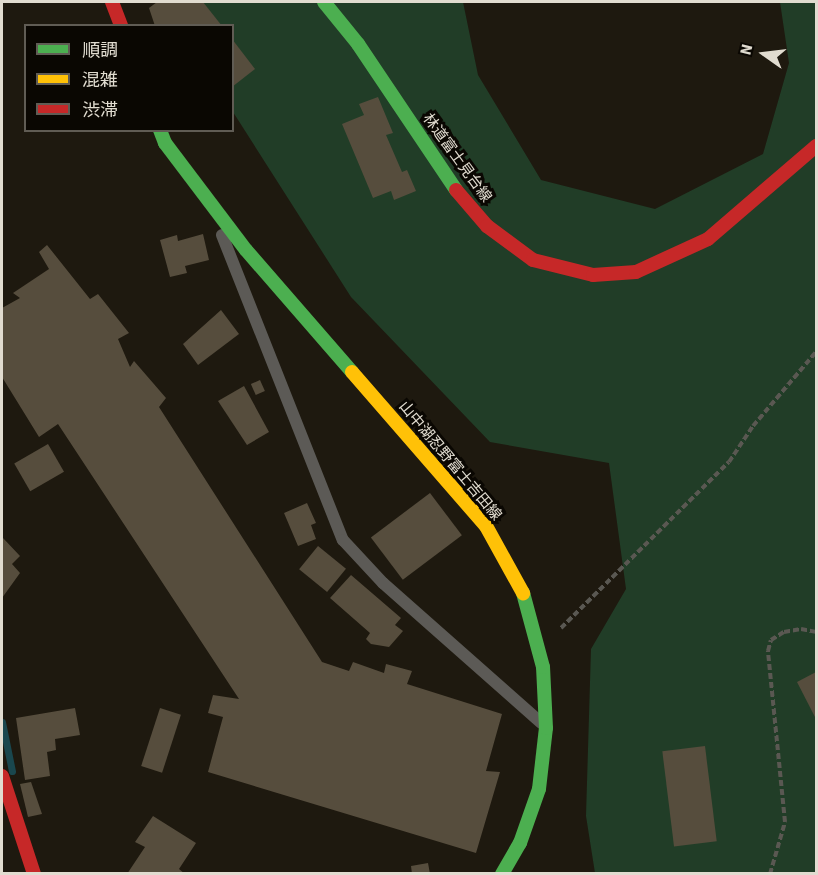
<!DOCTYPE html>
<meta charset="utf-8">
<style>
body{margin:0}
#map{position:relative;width:818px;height:875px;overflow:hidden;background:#1e190f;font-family:"Source Sans 3","Noto Sans JP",sans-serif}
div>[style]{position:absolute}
.green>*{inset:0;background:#213d27}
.stream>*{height:7px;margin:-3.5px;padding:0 3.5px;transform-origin:3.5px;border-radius:3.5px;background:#1a474e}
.building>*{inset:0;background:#564d3d;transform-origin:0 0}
.path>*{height:4px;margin-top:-2px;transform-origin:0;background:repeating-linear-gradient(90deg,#5a5852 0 6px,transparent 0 9px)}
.lane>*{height:12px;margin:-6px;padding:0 6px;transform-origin:6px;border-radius:6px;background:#5c5a56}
.fast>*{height:14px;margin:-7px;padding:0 7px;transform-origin:7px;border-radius:7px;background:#4caf50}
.slow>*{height:14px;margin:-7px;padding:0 7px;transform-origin:7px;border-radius:7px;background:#ffc107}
.jam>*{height:14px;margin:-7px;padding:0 7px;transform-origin:7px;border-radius:7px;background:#c62828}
span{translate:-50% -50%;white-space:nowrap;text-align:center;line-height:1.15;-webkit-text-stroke:6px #0a0702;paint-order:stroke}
.street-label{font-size:15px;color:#e1dcd0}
.frame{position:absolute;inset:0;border:3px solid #e1dcd0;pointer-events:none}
.legend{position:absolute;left:24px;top:24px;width:210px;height:108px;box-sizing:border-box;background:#0a0702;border:2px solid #605c54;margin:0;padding:8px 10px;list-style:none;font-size:18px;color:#e1dcd0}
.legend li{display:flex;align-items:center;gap:12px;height:30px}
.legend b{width:30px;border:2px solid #605c54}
.north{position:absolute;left:734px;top:24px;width:60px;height:60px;-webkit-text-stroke:4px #0a0702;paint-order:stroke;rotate:284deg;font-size:16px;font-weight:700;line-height:24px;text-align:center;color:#e1dcd0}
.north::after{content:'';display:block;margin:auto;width:21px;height:27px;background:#e1dcd0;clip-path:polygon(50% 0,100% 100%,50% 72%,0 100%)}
</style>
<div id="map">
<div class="green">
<div style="clip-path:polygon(167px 2px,463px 2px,478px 75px,541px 180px,655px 209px,763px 154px,789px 63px,780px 2px,816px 2px,816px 873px,595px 873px,586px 816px,591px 649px,626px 589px,609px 463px,490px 442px,351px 297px,233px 112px,232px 26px,181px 25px)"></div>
</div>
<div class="stream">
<div style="left:2px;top:722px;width:50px;rotate:78.5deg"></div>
</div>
<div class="building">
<div style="clip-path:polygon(157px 2px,203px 2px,222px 26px,155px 26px,149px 8px)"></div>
<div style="clip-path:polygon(232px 39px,255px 69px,232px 87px)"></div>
<div style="clip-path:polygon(378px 97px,393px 133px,386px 135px,402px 172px,407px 170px,416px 191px,394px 200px,391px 191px,373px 198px,342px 124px,364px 115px,359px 104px)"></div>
<div style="clip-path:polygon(203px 234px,209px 260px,185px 266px,187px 273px,170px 277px,160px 240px,177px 235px,178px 241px)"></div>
<div style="clip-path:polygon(47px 245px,90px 299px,98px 294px,129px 333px,118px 339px,130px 367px,134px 361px,166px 398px,159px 407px,322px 662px,349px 671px,353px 662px,384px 673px,386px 664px,412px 671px,407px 684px,502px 714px,486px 771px,500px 772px,476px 853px,208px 772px,223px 717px,208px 713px,213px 695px,239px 699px,58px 424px,39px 437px,2px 377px,2px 308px,20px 298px,13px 293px,49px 269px,39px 252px)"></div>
<div style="clip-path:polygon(221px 310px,239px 334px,198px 365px,183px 344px)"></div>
<div style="left:260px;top:380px;width:12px;height:10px;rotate:66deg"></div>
<div style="clip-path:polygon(244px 386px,269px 432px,247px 445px,218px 401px)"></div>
<div style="left:48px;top:444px;width:32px;height:39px;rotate:60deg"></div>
<div style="left:430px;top:493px;width:53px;height:74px;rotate:53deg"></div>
<div style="clip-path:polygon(307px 503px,316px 523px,311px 525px,316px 539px,298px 546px,284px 513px)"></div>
<div style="clip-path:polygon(3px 538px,20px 556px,12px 564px,20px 573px,2px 598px)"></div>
<div style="left:318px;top:546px;width:36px;height:30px;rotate:39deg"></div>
<div style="clip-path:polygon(351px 575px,401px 618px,395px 625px,403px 631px,389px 647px,371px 644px,366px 639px,370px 633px,330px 598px)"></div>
<div style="clip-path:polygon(816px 672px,816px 719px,797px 682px)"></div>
<div style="clip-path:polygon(75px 708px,80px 735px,55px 739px,56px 750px,47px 752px,50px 776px,25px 780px,16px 718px)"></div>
<div style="left:160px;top:708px;width:22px;height:61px;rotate:18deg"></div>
<div style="left:705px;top:746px;width:96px;height:43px;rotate:83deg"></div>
<div style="clip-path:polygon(31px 782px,42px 814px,28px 817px,20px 784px)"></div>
<div style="clip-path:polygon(153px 816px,196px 843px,179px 869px,185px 874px,127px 874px,145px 847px,135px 842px)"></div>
<div style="clip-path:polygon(428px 863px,430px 874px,412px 874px,411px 866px)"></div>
</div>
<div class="path">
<div style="left:561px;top:628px;width:236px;rotate:-44.7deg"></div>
<div style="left:729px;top:462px;width:43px;rotate:-56.3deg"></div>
<div style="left:753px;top:426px;width:97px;rotate:-49.6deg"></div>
<div style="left:770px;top:874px;width:54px;rotate:-73.9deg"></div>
<div style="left:785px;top:822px;width:172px;rotate:-95.7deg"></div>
<div style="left:768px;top:651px;width:11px;rotate:-75deg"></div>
<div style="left:771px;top:640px;width:15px;rotate:-32deg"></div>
<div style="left:784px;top:632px;width:17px;rotate:-10deg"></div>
<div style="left:801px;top:629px;width:15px;rotate:11deg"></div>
</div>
<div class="lane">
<div style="left:222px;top:235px;width:328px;rotate:68.4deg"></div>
<div style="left:343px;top:540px;width:59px;rotate:47.1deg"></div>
<div style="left:383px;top:583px;width:211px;rotate:41.5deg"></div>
</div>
<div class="fast">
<div style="left:324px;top:2px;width:54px;rotate:51deg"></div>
<div style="left:358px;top:44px;width:176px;rotate:56.1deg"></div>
<div style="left:160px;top:130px;width:14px;rotate:69deg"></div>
<div style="left:165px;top:143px;width:134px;rotate:52.9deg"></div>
<div style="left:246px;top:250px;width:162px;rotate:49deg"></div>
<div style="left:502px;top:874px;width:36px;rotate:-60deg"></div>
<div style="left:520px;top:843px;width:57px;rotate:-70.6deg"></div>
<div style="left:539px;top:789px;width:61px;rotate:-83.5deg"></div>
<div style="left:546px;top:728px;width:61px;rotate:-92.8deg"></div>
<div style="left:543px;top:667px;width:77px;rotate:-105.1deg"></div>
</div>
<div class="slow">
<div style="left:352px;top:372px;width:204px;rotate:49deg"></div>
<div style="left:486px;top:526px;width:77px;rotate:61.1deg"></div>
</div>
<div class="jam">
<div style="left:112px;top:2px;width:26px;rotate:69deg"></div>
<div style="left:456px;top:190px;width:48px;rotate:49.3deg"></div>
<div style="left:487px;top:226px;width:57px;rotate:36.5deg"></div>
<div style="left:533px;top:260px;width:62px;rotate:14deg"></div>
<div style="left:593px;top:275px;width:43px;rotate:-4deg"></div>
<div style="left:636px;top:272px;width:79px;rotate:-24.6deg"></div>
<div style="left:708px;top:239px;width:143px;rotate:-40.7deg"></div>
<div style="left:2px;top:776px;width:103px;rotate:71.9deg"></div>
</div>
<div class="street-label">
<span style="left:457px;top:158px;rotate:54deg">林道富士見台線</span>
<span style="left:450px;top:461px;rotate:50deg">山中湖忍野富士吉田線</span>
</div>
<div class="frame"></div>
<ul class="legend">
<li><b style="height:8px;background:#4caf50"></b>順調</li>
<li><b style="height:8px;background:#ffc107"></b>混雑</li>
<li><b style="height:8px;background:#c62828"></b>渋滞</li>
</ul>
<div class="north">N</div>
</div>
